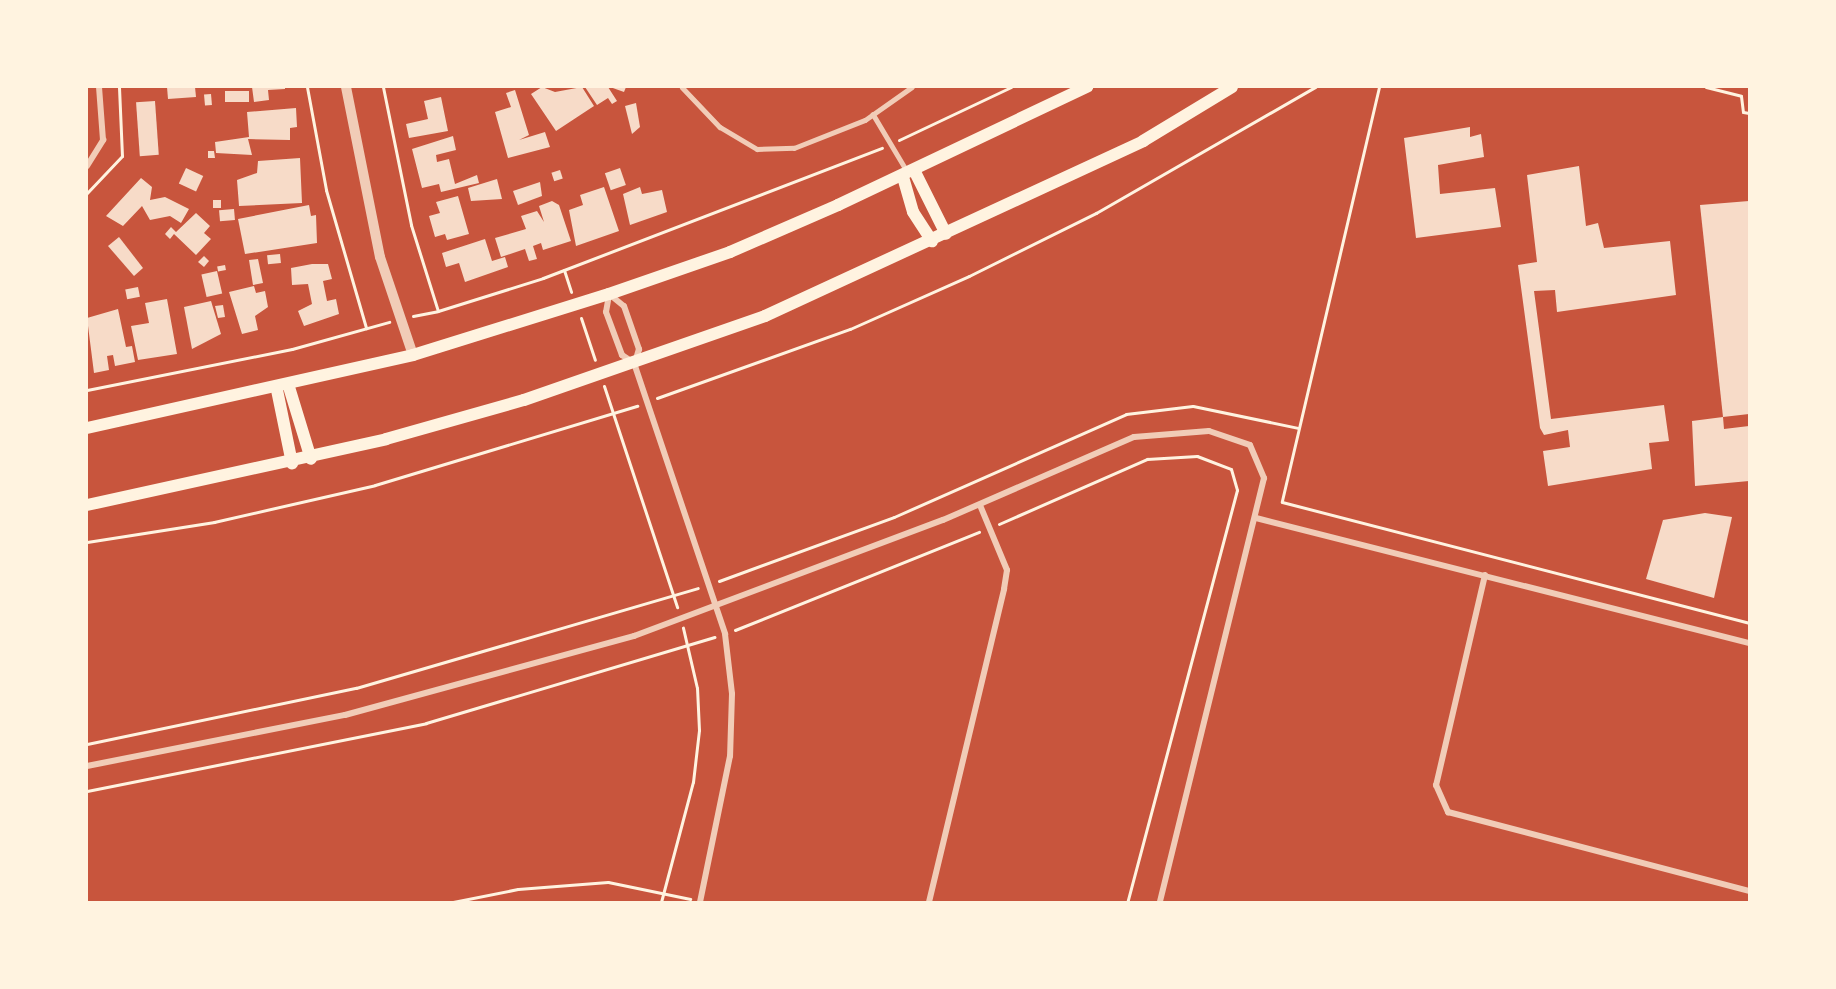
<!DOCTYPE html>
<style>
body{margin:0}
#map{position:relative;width:1836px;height:989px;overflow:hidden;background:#c8553d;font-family:"Nunito Sans",sans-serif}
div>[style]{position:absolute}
.building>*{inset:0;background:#f7dbc8;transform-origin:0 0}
.path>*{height:3px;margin:-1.5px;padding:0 1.5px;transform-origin:1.5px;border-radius:1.5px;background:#fff3e0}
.service>*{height:4.5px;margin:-2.25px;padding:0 2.25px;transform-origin:2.25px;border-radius:2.25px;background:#f1ccb7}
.minor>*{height:6px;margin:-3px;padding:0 3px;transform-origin:3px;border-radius:3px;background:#f1ccb7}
.tertiary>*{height:10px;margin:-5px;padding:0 5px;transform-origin:5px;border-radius:5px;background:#f1ccb7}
.secondary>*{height:12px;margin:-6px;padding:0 6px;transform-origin:6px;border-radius:6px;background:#fff3e0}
span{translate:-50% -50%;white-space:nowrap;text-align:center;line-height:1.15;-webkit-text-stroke:4.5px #fff3e0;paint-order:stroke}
.frame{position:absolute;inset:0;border:88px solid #fff3e0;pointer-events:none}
</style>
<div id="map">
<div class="building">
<div style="clip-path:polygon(167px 87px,195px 87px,196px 97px,168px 99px)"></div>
<div style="clip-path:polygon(252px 87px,285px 87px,285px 89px,268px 90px,269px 100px,254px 102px)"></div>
<div style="clip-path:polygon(542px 87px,555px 92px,582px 87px,594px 106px,556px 131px,531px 94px)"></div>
<div style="clip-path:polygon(585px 87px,608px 87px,617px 101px,612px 104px,608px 98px,597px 105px)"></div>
<div style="clip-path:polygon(610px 87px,626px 87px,624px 92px)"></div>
<div style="clip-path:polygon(515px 90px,529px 135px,519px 140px,545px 132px,550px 147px,508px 158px,495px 112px,511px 107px,506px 93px)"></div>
<div style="left:249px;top:91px;width:11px;height:24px;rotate:90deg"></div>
<div style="left:211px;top:94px;width:11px;height:7px;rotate:85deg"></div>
<div style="clip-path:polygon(441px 97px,448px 131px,409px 138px,406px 124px,428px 119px,424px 101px)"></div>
<div style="left:155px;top:101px;width:54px;height:19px;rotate:86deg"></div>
<div style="clip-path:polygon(636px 103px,640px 127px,632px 134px,625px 106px)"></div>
<div style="clip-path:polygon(296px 108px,297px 127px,290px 128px,290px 140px,248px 139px,252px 155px,216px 153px,215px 142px,249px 137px,247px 112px)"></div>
<div style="clip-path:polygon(1470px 127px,1470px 137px,1481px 134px,1484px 157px,1438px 165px,1440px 194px,1495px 188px,1501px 227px,1416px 238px,1404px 138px)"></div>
<div style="clip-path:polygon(453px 136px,456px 150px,436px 155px,437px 162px,449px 159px,455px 184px,477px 175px,479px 183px,441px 192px,439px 184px,422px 188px,412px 149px)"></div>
<div style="clip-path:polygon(208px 151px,214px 151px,215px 158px,208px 158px)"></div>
<div style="clip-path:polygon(300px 158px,302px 203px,239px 206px,237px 180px,257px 173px,258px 161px)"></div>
<div style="clip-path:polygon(1579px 166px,1586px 226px,1598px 223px,1604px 248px,1670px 241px,1676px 295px,1557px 312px,1555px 290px,1534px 291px,1551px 419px,1664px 405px,1669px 441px,1649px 443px,1652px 469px,1548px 486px,1543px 451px,1570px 447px,1568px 430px,1544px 435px,1540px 428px,1518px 265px,1537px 262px,1527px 175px)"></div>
<div style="left:186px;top:168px;width:19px;height:17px;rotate:25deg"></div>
<div style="left:620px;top:168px;width:18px;height:16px;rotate:71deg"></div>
<div style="left:560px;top:170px;width:9px;height:9px;rotate:72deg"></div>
<div style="clip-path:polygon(141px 178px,152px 187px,150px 200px,165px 197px,189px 209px,181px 223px,170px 216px,150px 220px,142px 206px,123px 226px,106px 216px)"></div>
<div style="clip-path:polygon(497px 179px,502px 199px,471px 201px,468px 188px)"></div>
<div style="clip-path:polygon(540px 182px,542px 196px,518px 205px,513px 191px)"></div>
<div style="clip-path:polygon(604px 187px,619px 231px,576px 246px,569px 210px,583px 205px,580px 195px)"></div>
<div style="clip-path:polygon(640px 187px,642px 194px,662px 190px,667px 212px,630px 225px,623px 194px)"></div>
<div style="clip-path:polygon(458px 196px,469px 234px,447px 240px,445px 234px,435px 237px,429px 216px,440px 213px,436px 202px)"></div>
<div style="left:213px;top:200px;width:8px;height:8px"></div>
<div style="clip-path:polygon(552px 201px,559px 205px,571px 241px,543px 250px,541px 243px,533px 246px,537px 259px,529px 261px,525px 249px,501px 257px,495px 238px,526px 229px,521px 216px,537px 211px,544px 222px,539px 206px)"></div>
<div style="clip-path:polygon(1749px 201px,1749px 414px,1723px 417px,1700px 205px)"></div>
<div style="clip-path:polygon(309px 205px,311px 216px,316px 215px,317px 243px,245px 254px,238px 219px)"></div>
<div style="left:234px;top:209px;width:11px;height:15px;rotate:85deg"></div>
<div style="clip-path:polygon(196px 213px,210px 226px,204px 233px,211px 239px,196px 255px,174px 234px,170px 239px,165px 234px,171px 227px,176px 232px)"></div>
<div style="clip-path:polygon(119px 237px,143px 268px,134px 276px,108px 246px)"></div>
<div style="clip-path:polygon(485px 239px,492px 261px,505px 257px,508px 267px,465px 282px,459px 263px,446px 267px,442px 253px)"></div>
<div style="left:280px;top:254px;width:9px;height:13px;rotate:84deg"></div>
<div style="clip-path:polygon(204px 256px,209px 261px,204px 267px,198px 262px)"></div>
<div style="clip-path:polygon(258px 259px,263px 283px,253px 285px,249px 260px)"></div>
<div style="clip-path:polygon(312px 264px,328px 264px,332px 279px,323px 281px,327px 301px,336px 299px,339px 314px,304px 326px,298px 311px,312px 304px,308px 284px,292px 285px,291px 268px)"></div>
<div style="left:225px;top:265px;width:5px;height:8px;rotate:79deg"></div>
<div style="left:217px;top:271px;width:23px;height:16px;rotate:77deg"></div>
<div style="clip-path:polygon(254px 286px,256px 293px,265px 291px,268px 307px,255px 316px,258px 330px,242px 334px,229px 292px)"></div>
<div style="left:138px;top:287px;width:10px;height:13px;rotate:79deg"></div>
<div style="clip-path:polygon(167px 299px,177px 354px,138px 360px,131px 326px,149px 323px,145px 303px)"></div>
<div style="clip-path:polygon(211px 301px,221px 334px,192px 349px,184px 307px)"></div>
<div style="clip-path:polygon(223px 305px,225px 317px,218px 318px,215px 306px)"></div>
<div style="clip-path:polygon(118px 309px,126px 347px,132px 346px,135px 362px,115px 366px,113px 355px,107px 356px,109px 370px,94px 373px,87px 318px)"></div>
<div style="clip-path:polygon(1723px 417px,1724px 429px,1749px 426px,1749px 481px,1695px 486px,1692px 421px)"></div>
<div style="clip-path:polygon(1705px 513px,1732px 517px,1714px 598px,1646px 579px,1663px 520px)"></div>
</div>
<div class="path">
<div style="left:307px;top:87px;width:105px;rotate:79.5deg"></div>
<div style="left:326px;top:190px;width:144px;rotate:73.8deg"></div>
<div style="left:383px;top:87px;width:141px;rotate:78.5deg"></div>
<div style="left:411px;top:225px;width:90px;rotate:72.6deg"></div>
<div style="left:438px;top:311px;width:110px;rotate:-17.4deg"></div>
<div style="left:543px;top:278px;width:363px;rotate:-21deg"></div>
<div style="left:1379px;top:87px;width:426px;rotate:103.2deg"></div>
<div style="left:1282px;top:502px;width:482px;rotate:14.5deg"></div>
<div style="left:1706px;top:87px;width:36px;rotate:14deg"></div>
<div style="left:1741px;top:96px;width:16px;rotate:83deg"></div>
<div style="left:1743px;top:112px;width:6px;rotate:9deg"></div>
<div style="left:899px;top:140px;width:124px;rotate:-25.3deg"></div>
<div style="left:87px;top:193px;width:51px;rotate:-46.6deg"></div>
<div style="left:122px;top:156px;width:69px;rotate:-92.5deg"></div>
<div style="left:564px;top:270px;width:23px;rotate:72deg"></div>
<div style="left:413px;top:316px;width:25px;rotate:-11deg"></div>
<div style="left:581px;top:318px;width:44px;rotate:71.6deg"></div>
<div style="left:604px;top:386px;width:233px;rotate:71.7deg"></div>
<div style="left:87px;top:390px;width:209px;rotate:-11.3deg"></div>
<div style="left:292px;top:349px;width:101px;rotate:-15.6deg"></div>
<div style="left:657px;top:398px;width:205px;rotate:-19.7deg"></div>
<div style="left:850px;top:329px;width:130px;rotate:-24deg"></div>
<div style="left:969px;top:276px;width:142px;rotate:-26.4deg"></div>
<div style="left:1096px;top:213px;width:253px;rotate:-29.9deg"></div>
<div style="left:999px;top:524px;width:162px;rotate:-23.7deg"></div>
<div style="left:1147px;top:459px;width:50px;rotate:-3.4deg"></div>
<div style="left:1197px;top:456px;width:36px;rotate:21deg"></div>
<div style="left:1231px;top:469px;width:22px;rotate:74deg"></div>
<div style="left:1237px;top:490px;width:426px;rotate:104.9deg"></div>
<div style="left:87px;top:542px;width:129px;rotate:-8.9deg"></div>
<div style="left:214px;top:522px;width:165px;rotate:-12.9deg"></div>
<div style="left:375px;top:485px;width:274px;rotate:-16.8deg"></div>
<div style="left:719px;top:581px;width:186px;rotate:-20.1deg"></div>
<div style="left:894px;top:517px;width:254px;rotate:-23.9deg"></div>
<div style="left:1126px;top:414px;width:67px;rotate:-6.8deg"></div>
<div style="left:1193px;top:406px;width:107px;rotate:11.8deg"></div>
<div style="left:735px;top:630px;width:263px;rotate:-21.9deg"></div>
<div style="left:87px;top:744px;width:275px;rotate:-11.8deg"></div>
<div style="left:356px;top:688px;width:356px;rotate:-16.3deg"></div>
<div style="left:87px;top:791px;width:346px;rotate:-11.3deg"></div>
<div style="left:426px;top:723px;width:301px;rotate:-16.6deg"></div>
<div style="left:453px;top:902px;width:66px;rotate:-11.3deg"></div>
<div style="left:518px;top:889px;width:90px;rotate:-4.4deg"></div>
<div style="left:608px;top:882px;width:84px;rotate:11.7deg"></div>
<div style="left:661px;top:902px;width:124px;rotate:-75.1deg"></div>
<div style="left:693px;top:782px;width:52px;rotate:-83.4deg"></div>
<div style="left:699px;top:730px;width:42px;rotate:-92.7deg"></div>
<div style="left:697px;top:688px;width:62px;rotate:-103.1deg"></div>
</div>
<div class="service">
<div style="left:682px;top:87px;width:55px;rotate:46.5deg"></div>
<div style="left:720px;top:127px;width:43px;rotate:30.7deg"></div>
<div style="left:757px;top:149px;width:37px;rotate:-2deg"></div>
<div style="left:794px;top:148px;width:76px;rotate:-21.5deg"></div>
<div style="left:865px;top:120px;width:57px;rotate:-35.1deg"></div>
<div style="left:873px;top:114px;width:66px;rotate:59.2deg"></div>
</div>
<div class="minor">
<div style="left:87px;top:166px;width:31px;rotate:-58deg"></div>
<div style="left:103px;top:140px;width:53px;rotate:-94.3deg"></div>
<div style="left:609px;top:294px;width:19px;rotate:39deg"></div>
<div style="left:624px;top:306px;width:46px;rotate:70.8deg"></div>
<div style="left:639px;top:349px;width:10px;rotate:107deg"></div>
<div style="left:609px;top:295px;width:17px;rotate:100deg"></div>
<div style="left:606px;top:312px;width:46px;rotate:69.6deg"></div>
<div style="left:622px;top:355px;width:14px;rotate:34deg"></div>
<div style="left:634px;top:363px;width:286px;rotate:71.4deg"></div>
<div style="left:725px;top:634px;width:60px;rotate:83.3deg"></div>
<div style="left:732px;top:694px;width:62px;rotate:91.8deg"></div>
<div style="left:730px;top:756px;width:149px;rotate:101.6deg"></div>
<div style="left:1256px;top:518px;width:509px;rotate:14.23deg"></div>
<div style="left:1485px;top:575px;width:216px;rotate:103.1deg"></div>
<div style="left:1436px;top:785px;width:30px;rotate:66deg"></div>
<div style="left:1448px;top:812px;width:311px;rotate:14.7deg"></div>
<div style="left:87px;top:766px;width:263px;rotate:-11.2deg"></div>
<div style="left:345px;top:715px;width:300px;rotate:-15.3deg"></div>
<div style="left:634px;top:636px;width:330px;rotate:-20.6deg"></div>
<div style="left:943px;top:520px;width:208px;rotate:-23.5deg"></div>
<div style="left:1134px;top:437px;width:75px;rotate:-4.6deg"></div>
<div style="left:1209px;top:431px;width:43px;rotate:18.9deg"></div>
<div style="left:1250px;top:445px;width:36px;rotate:67deg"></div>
<div style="left:1264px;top:478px;width:437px;rotate:103.8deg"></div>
<div style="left:929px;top:902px;width:322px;rotate:-76.5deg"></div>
<div style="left:1004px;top:589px;width:19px;rotate:-81deg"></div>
<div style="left:1007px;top:570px;width:70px;rotate:-112.6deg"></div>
</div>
<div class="tertiary">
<div style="left:346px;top:87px;width:173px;rotate:78.7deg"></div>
<div style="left:380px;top:257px;width:103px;rotate:71.4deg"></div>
</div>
<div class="secondary">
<div style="left:915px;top:172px;width:69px;rotate:63.4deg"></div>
<div style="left:903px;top:177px;width:36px;rotate:74deg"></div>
<div style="left:913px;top:212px;width:35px;rotate:57deg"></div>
<div style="left:289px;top:387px;width:75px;rotate:73deg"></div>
<div style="left:277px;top:390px;width:75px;rotate:78.4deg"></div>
<div style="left:87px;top:428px;width:334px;rotate:-12.6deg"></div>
<div style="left:413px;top:355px;width:205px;rotate:-17.3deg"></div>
<div style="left:609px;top:294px;width:128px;rotate:-19.1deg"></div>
<div style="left:730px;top:252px;width:118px;rotate:-23.5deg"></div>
<div style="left:838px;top:205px;width:276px;rotate:-25.4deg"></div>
<div style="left:87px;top:505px;width:306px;rotate:-12.4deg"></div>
<div style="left:386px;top:439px;width:143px;rotate:-15.8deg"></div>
<div style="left:524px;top:400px;width:255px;rotate:-19.2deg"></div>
<div style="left:765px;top:316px;width:417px;rotate:-24.8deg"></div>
<div style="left:1143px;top:141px;width:104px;rotate:-31.2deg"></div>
</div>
<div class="frame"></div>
</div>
